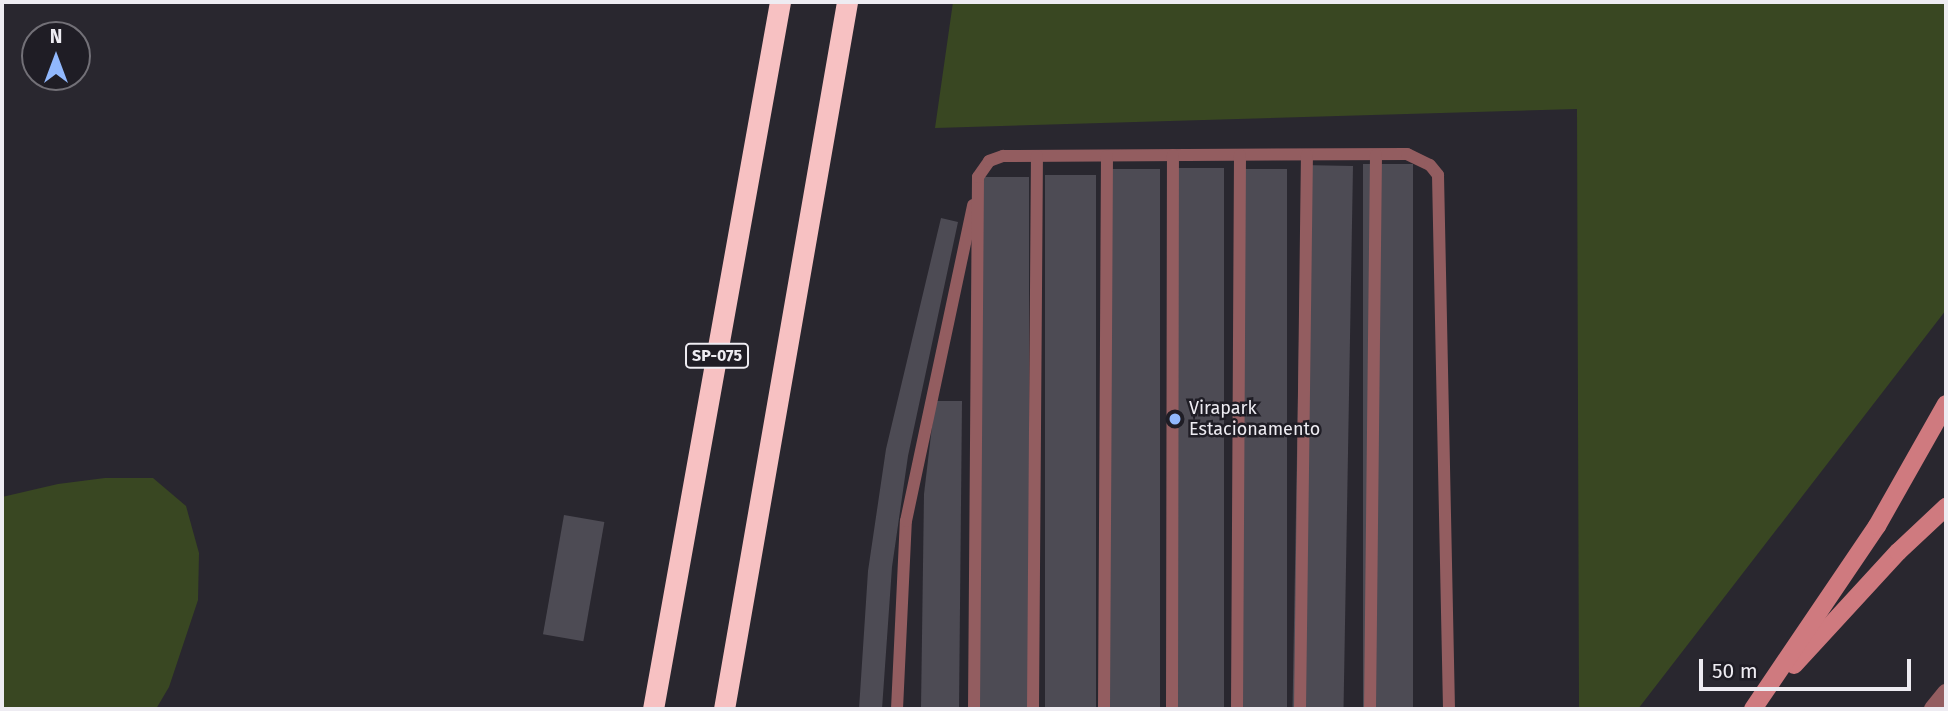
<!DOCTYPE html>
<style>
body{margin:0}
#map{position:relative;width:1948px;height:711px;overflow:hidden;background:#29272f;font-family:"Fira Sans",sans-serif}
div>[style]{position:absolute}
.green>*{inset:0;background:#394722}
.building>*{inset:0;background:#4d4b54;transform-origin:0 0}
.lane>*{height:12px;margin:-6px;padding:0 6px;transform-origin:6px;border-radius:6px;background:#935d60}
.street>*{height:18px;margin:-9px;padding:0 9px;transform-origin:9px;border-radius:9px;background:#935d60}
.secondary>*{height:18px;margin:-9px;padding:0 9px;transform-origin:9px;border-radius:9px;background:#cf7a7f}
.highway>*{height:21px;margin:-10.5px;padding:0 10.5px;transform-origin:10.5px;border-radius:10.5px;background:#f7c1c2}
.dots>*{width:19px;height:19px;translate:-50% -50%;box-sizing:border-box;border:4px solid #1f1d25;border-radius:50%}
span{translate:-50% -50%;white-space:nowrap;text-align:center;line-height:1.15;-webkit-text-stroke:5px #1f1d25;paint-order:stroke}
.shield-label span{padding:2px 5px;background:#1f1d25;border:2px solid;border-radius:5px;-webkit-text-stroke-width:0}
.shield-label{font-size:16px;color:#eeecf2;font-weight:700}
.poi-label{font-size:18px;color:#eeecf2}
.left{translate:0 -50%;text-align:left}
.frame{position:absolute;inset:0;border:4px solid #eeecf2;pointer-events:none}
.north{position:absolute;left:21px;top:21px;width:70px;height:70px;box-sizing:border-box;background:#1f1d25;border:2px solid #727077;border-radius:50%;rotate:0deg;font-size:19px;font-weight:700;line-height:28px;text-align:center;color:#eeecf2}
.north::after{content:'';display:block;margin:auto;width:24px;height:32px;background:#91b8fd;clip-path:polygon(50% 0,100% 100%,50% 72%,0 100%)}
.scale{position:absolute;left:1699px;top:659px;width:212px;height:32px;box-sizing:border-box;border:4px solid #eeecf2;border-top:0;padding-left:9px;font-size:21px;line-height:24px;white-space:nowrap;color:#eeecf2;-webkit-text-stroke:5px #1f1d25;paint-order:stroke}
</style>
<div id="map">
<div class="green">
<div style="clip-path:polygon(953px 2px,1946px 2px,1946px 310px,1638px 709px,1579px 709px,1577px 109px,935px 128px)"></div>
<div style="clip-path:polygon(105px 478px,153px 478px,186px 506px,199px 553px,198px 600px,169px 687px,156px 709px,2px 709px,2px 497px,58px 484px)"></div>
</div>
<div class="building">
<div style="left:1363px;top:164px;width:50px;height:545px"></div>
<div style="left:1353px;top:166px;width:543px;height:51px;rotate:91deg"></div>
<div style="left:1174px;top:168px;width:50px;height:541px"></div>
<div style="left:1109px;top:169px;width:51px;height:540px"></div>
<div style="left:1237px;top:169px;width:50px;height:540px"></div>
<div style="left:1096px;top:175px;width:534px;height:51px;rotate:90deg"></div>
<div style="left:978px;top:177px;width:51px;height:532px"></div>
<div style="clip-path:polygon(941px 218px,958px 222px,908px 456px,892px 567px,882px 709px,859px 709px,868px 571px,886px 449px)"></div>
<div style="clip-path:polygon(935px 401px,962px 401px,959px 709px,921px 709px,924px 494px)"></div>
<div style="left:564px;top:515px;width:41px;height:121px;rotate:10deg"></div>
</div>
<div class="lane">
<div style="left:897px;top:709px;width:188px;rotate:-87.3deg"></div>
<div style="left:906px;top:521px;width:323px;rotate:-78deg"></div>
<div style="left:974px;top:709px;width:532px;rotate:-89.57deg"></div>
<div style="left:978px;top:177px;width:19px;rotate:-55deg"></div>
<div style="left:989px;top:161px;width:15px;rotate:-20deg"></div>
<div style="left:1003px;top:156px;width:404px;rotate:-0.3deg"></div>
<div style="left:1407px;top:154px;width:25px;rotate:26deg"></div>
<div style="left:1430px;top:165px;width:13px;rotate:51deg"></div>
<div style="left:1438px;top:175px;width:534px;rotate:88.82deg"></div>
<div style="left:1033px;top:709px;width:553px;rotate:-89.59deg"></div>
<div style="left:1104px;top:709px;width:553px;rotate:-89.69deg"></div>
<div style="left:1172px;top:709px;width:554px;rotate:-89.9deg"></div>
<div style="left:1237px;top:709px;width:554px;rotate:-89.69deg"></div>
<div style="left:1300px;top:709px;width:554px;rotate:-89.28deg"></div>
<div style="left:1370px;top:709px;width:554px;rotate:-89.38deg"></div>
</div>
<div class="street">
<div style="left:1933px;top:709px;width:21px;rotate:-51deg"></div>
</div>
<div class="secondary">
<div style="left:1794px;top:665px;width:154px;rotate:-47.4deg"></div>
<div style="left:1898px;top:552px;width:66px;rotate:-43.2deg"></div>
<div style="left:1753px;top:709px;width:221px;rotate:-55.9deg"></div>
<div style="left:1877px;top:526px;width:140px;rotate:-60.5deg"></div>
</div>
<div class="highway">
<div style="left:653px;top:709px;width:718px;rotate:-79.82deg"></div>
<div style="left:724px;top:709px;width:718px;rotate:-80.13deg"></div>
</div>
<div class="dots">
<div style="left:1175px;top:419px;background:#91b8fd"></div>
</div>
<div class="shield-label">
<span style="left:717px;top:356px">SP-075</span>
</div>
<div class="poi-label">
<span class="left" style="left:1189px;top:419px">Virapark<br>Estacionamento</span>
</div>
<div class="frame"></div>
<div class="north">N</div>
<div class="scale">50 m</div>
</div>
